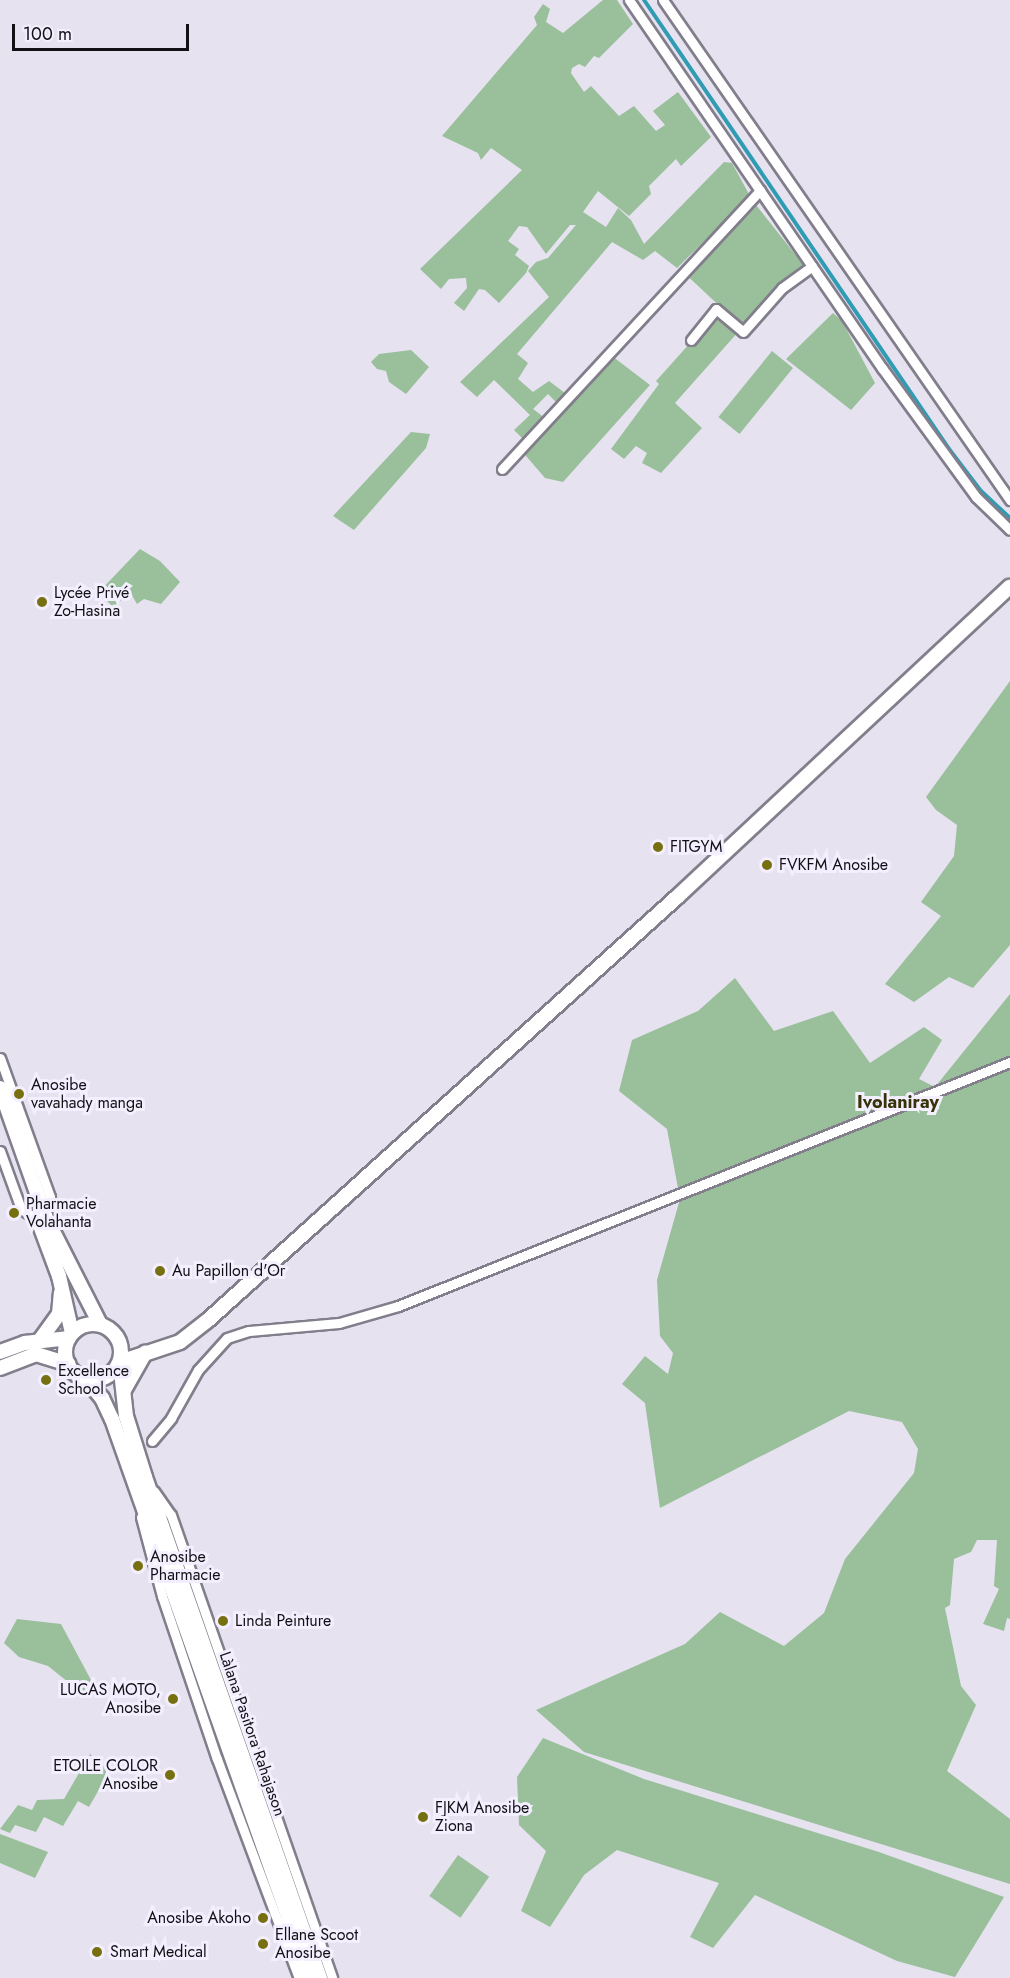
<!DOCTYPE html>
<meta charset="utf-8">
<style>
body{margin:0}
#map{position:relative;width:1010px;height:1978px;overflow:hidden;background:#e6e2f0;font-family:Jost,sans-serif}
div>[style]{position:absolute}
.green>*{inset:0;background:#99bf9b;transform-origin:0 0}
.stream>*{height:4px;margin:-2px;padding:0 2px;transform-origin:2px;border-radius:2px;background:#309cb4}
.roads{filter:drop-shadow(2px 0 #827e8b) drop-shadow(-2px 0 #827e8b) drop-shadow(0 2px #827e8b) drop-shadow(0 -2px #827e8b)}
.street>*{height:9px;margin:-4.5px;padding:0 4.5px;transform-origin:4.5px;border-radius:4.5px;background:#fff}
.secondary>*{height:14px;margin:-7px;padding:0 7px;transform-origin:7px;border-radius:7px;background:#fff}
.secondary>.ring{margin:-7px;padding:0;box-sizing:content-box;background:none;border:14px solid #fff;border-radius:50%}
.dots>*{width:16px;height:16px;translate:-50% -50%;box-sizing:border-box;border:3px solid #f3effe;border-radius:50%}
span{translate:-50% -50%;white-space:nowrap;text-align:center;line-height:1.15;-webkit-text-stroke:6px #f3effe;paint-order:stroke}
.poi-label{font-size:16px;color:#121015}
.left{translate:0 -50%;text-align:left}
.right{translate:-100% -50%;text-align:right}
.street-label{font-size:16px;color:#121015}
.neighbourhood-label{font-size:18px;color:#373308;font-weight:700}
.scale{position:absolute;left:12px;top:24px;width:177px;height:27px;box-sizing:border-box;border:3px solid #121015;border-top:0;padding-left:8px;font-size:18px;line-height:21px;white-space:nowrap;color:#121015;-webkit-text-stroke:4px #f3effe;paint-order:stroke}
</style>
<div id="map">
<div class="green">
<div style="clip-path:polygon(603px 0,617px 0,633px 24px,599px 58px,594px 56px,585px 67px,579px 64px,572px 68px,571px 73px,584px 92px,591px 86px,619px 116px,634px 106px,656px 131px,665px 125px,653px 111px,678px 92px,711px 137px,681px 166px,676px 159px,649px 186px,651px 194px,629px 216px,598px 191px,583px 212px,606px 227px,618px 208px,631px 220px,644px 244px,724px 162px,732px 163px,750px 196px,677px 268px,655px 251px,643px 260px,612px 242px,517px 354px,528px 363px,518px 379px,533px 392px,549px 381px,565px 393px,557px 403px,548px 394px,533px 409px,545px 418px,525px 441px,514px 430px,530px 415px,494px 380px,477px 397px,460px 382px,549px 297px,528px 271px,536px 262px,548px 258px,576px 225px,570px 225px,546px 254px,527px 227px,519px 226px,508px 241px,519px 249px,515px 255px,529px 266px,526px 273px,499px 303px,485px 290px,479px 289px,464px 311px,454px 303px,467px 288px,466px 278px,449px 279px,441px 289px,420px 269px,522px 170px,491px 148px,481px 160px,478px 153px,442px 136px,537px 25px,534px 17px,543px 4px,550px 9px,546px 22px,563px 33px)"></div>
<div style="clip-path:polygon(752px 200px,806px 268px,784px 279px,743px 328px,680px 269px,731px 215px)"></div>
<div style="clip-path:polygon(717px 313px,739px 331px,675px 403px,702px 428px,661px 473px,642px 463px,647px 453px,636px 446px,624px 459px,611px 449px,659px 384px,656px 381px)"></div>
<div style="clip-path:polygon(833px 313px,842px 321px,875px 383px,851px 410px,786px 359px)"></div>
<div style="clip-path:polygon(411px 350px,429px 367px,406px 394px,389px 382px,386px 371px,377px 369px,371px 362px,379px 354px)"></div>
<div style="left:772px;top:351px;width:27px;height:85px;rotate:39deg"></div>
<div style="clip-path:polygon(608px 353px,650px 385px,563px 482px,545px 478px,520px 449px)"></div>
<div style="clip-path:polygon(411px 432px,430px 434px,426px 448px,354px 530px,333px 516px)"></div>
<div style="clip-path:polygon(140px 549px,160px 561px,180px 582px,161px 604px,144px 599px,137px 604px,129px 590px,118px 604px,111px 605px,99px 592px)"></div>
<div style="clip-path:polygon(1010px 681px,1010px 945px,973px 988px,949px 977px,914px 1002px,885px 984px,941px 916px,921px 902px,954px 856px,957px 825px,936px 810px,926px 797px)"></div>
<div style="clip-path:polygon(735px 978px,774px 1031px,833px 1011px,870px 1063px,924px 1027px,942px 1040px,919px 1079px,935px 1087px,1010px 994px,1010px 1619px,1007px 1618px,1004px 1631px,983px 1624px,999px 1589px,994px 1586px,997px 1540px,977px 1540px,971px 1552px,954px 1559px,950px 1605px,945px 1608px,961px 1686px,976px 1705px,947px 1771px,1010px 1819px,1010px 1884px,584px 1752px,536px 1710px,685px 1644px,720px 1612px,784px 1646px,824px 1613px,845px 1559px,914px 1473px,918px 1449px,902px 1422px,849px 1411px,660px 1508px,645px 1403px,622px 1384px,645px 1356px,668px 1374px,673px 1353px,660px 1336px,657px 1280px,680px 1199px,667px 1129px,619px 1091px,632px 1040px,698px 1011px)"></div>
<div style="clip-path:polygon(17px 1619px,61px 1624px,91px 1680px,83px 1694px,48px 1666px,19px 1657px,4px 1643px)"></div>
<div style="clip-path:polygon(543px 1738px,644px 1779px,879px 1852px,1004px 1897px,955px 1977px,897px 1961px,755px 1895px,713px 1948px,690px 1937px,719px 1883px,617px 1850px,584px 1875px,550px 1927px,521px 1911px,546px 1851px,519px 1825px,517px 1777px)"></div>
<div style="clip-path:polygon(90px 1754px,109px 1772px,89px 1807px,78px 1801px,63px 1826px,44px 1817px,36px 1832px,15px 1825px,10px 1833px,0 1829px,18px 1805px,32px 1810px,37px 1800px,64px 1799px)"></div>
<div style="clip-path:polygon(0 1834px,48px 1852px,35px 1878px,0 1863px)"></div>
<div style="left:458px;top:1855px;width:38px;height:50px;rotate:35deg"></div>
</div>
<div class="stream">
<div style="left:644px;top:0;width:543px;rotate:55.81deg"></div>
<div style="left:949px;top:449px;width:53px;rotate:52.7deg"></div>
<div style="left:981px;top:491px;width:40px;rotate:43deg"></div>
</div>
<div class="roads">
<div class="street">
<div style="left:629px;top:0;width:447px;rotate:55.5deg"></div>
<div style="left:882px;top:368px;width:160px;rotate:53.9deg"></div>
<div style="left:976px;top:497px;width:47px;rotate:44.1deg"></div>
<div style="left:663px;top:0;width:609px;rotate:55.24deg"></div>
<div style="left:691px;top:340px;width:40px;rotate:-51deg"></div>
<div style="left:716px;top:309px;width:35px;rotate:40deg"></div>
<div style="left:743px;top:332px;width:59px;rotate:-48.4deg"></div>
<div style="left:782px;top:288px;width:37px;rotate:-36deg"></div>
<div style="left:502px;top:469px;width:380px;rotate:-47.2deg"></div>
<div style="left:0;top:1058px;width:148px;rotate:70.2deg"></div>
<div style="left:50px;top:1197px;width:18px;rotate:106deg"></div>
<div style="left:0;top:1151px;width:62px;rotate:70.1deg"></div>
<div style="left:21px;top:1209px;width:19px;rotate:32deg"></div>
<div style="left:152px;top:1441px;width:30px;rotate:-50deg"></div>
<div style="left:171px;top:1418px;width:55px;rotate:-60.6deg"></div>
<div style="left:198px;top:1370px;width:43px;rotate:-47.8deg"></div>
<div style="left:227px;top:1338px;width:23px;rotate:-18deg"></div>
<div style="left:249px;top:1331px;width:90px;rotate:-5.1deg"></div>
<div style="left:339px;top:1323px;width:61px;rotate:-16.1deg"></div>
<div style="left:398px;top:1306px;width:659px;rotate:-21.74deg"></div>
<div style="left:154px;top:1491px;width:29px;rotate:55deg"></div>
<div style="left:171px;top:1515px;width:490px;rotate:70.8deg"></div>
<div style="left:141px;top:1517px;width:82px;rotate:75.1deg"></div>
<div style="left:162px;top:1596px;width:172px;rotate:71.4deg"></div>
<div style="left:217px;top:1759px;width:234px;rotate:69.5deg"></div>
</div>
<div class="secondary">
<div style="left:0;top:1088px;width:136px;rotate:70.6deg"></div>
<div style="left:45px;top:1216px;width:121px;rotate:63deg"></div>
<div style="left:37px;top:1217px;width:63px;rotate:69.6deg"></div>
<div style="left:59px;top:1276px;width:58px;rotate:77.2deg"></div>
<div class="ring" style="left:65px;top:1324px;width:42px;height:42px"></div>
<div style="left:40px;top:1340px;width:32px;rotate:-54deg"></div>
<div style="left:59px;top:1314px;width:21px;rotate:-85deg"></div>
<div style="left:0;top:1352px;width:27px;rotate:-20deg"></div>
<div style="left:25px;top:1343px;width:44px;rotate:-6.5deg"></div>
<div style="left:120px;top:1362px;width:63px;rotate:-18.4deg"></div>
<div style="left:180px;top:1342px;width:34px;rotate:-38deg"></div>
<div style="left:207px;top:1321px;width:633px;rotate:-42.05deg"></div>
<div style="left:677px;top:897px;width:455px;rotate:-43deg"></div>
<div style="left:120px;top:1362px;width:54px;rotate:83.7deg"></div>
<div style="left:126px;top:1416px;width:64px;rotate:72.7deg"></div>
<div style="left:145px;top:1477px;width:531px;rotate:70.75deg"></div>
<div style="left:0;top:1368px;width:39px;rotate:-21deg"></div>
<div style="left:36px;top:1354px;width:34px;rotate:17deg"></div>
<div style="left:86px;top:1379px;width:25px;rotate:50deg"></div>
<div style="left:102px;top:1398px;width:23px;rotate:65deg"></div>
<div style="left:112px;top:1419px;width:593px;rotate:70.5deg"></div>
<div style="left:124px;top:1390px;width:43px;rotate:-60.4deg"></div>
</div>
</div>
<div class="dots">
<div style="left:42px;top:602px;background:#777010"></div>
<div style="left:658px;top:847px;background:#777010"></div>
<div style="left:767px;top:865px;background:#777010"></div>
<div style="left:19px;top:1094px;background:#777010"></div>
<div style="left:14px;top:1213px;background:#777010"></div>
<div style="left:160px;top:1271px;background:#777010"></div>
<div style="left:46px;top:1380px;background:#777010"></div>
<div style="left:138px;top:1566px;background:#777010"></div>
<div style="left:223px;top:1621px;background:#777010"></div>
<div style="left:173px;top:1699px;background:#777010"></div>
<div style="left:170px;top:1775px;background:#777010"></div>
<div style="left:423px;top:1817px;background:#777010"></div>
<div style="left:263px;top:1918px;background:#777010"></div>
<div style="left:263px;top:1944px;background:#777010"></div>
<div style="left:97px;top:1952px;background:#777010"></div>
</div>
<div class="poi-label">
<span class="left" style="left:54px;top:602px">Lycée Privé<br>Zo-Hasina</span>
<span class="left" style="left:670px;top:847px">FITGYM</span>
<span class="left" style="left:779px;top:865px">FVKFM Anosibe</span>
<span class="left" style="left:31px;top:1094px">Anosibe<br>vavahady manga</span>
<span class="left" style="left:26px;top:1213px">Pharmacie<br>Volahanta</span>
<span class="left" style="left:172px;top:1271px">Au Papillon d'Or</span>
<span class="left" style="left:58px;top:1380px">Excellence<br>School</span>
<span class="left" style="left:150px;top:1566px">Anosibe<br>Pharmacie</span>
<span class="left" style="left:235px;top:1621px">Linda Peinture</span>
<span class="right" style="left:161px;top:1699px">LUCAS MOTO,<br>Anosibe</span>
<span class="right" style="left:158px;top:1775px">ETOILE COLOR<br>Anosibe</span>
<span class="left" style="left:435px;top:1817px">FJKM Anosibe<br>Ziona</span>
<span class="right" style="left:251px;top:1918px">Anosibe Akoho</span>
<span class="left" style="left:275px;top:1944px">Ellane Scoot<br>Anosibe</span>
<span class="left" style="left:110px;top:1952px">Smart Medical</span>
</div>
<div class="street-label">
<span style="left:252px;top:1734px;rotate:71deg">Làlana Pasitora Rahajason</span>
</div>
<div class="neighbourhood-label">
<span style="left:898px;top:1102px">Ivolaniray</span>
</div>
<div class="scale">100 m</div>
</div>
